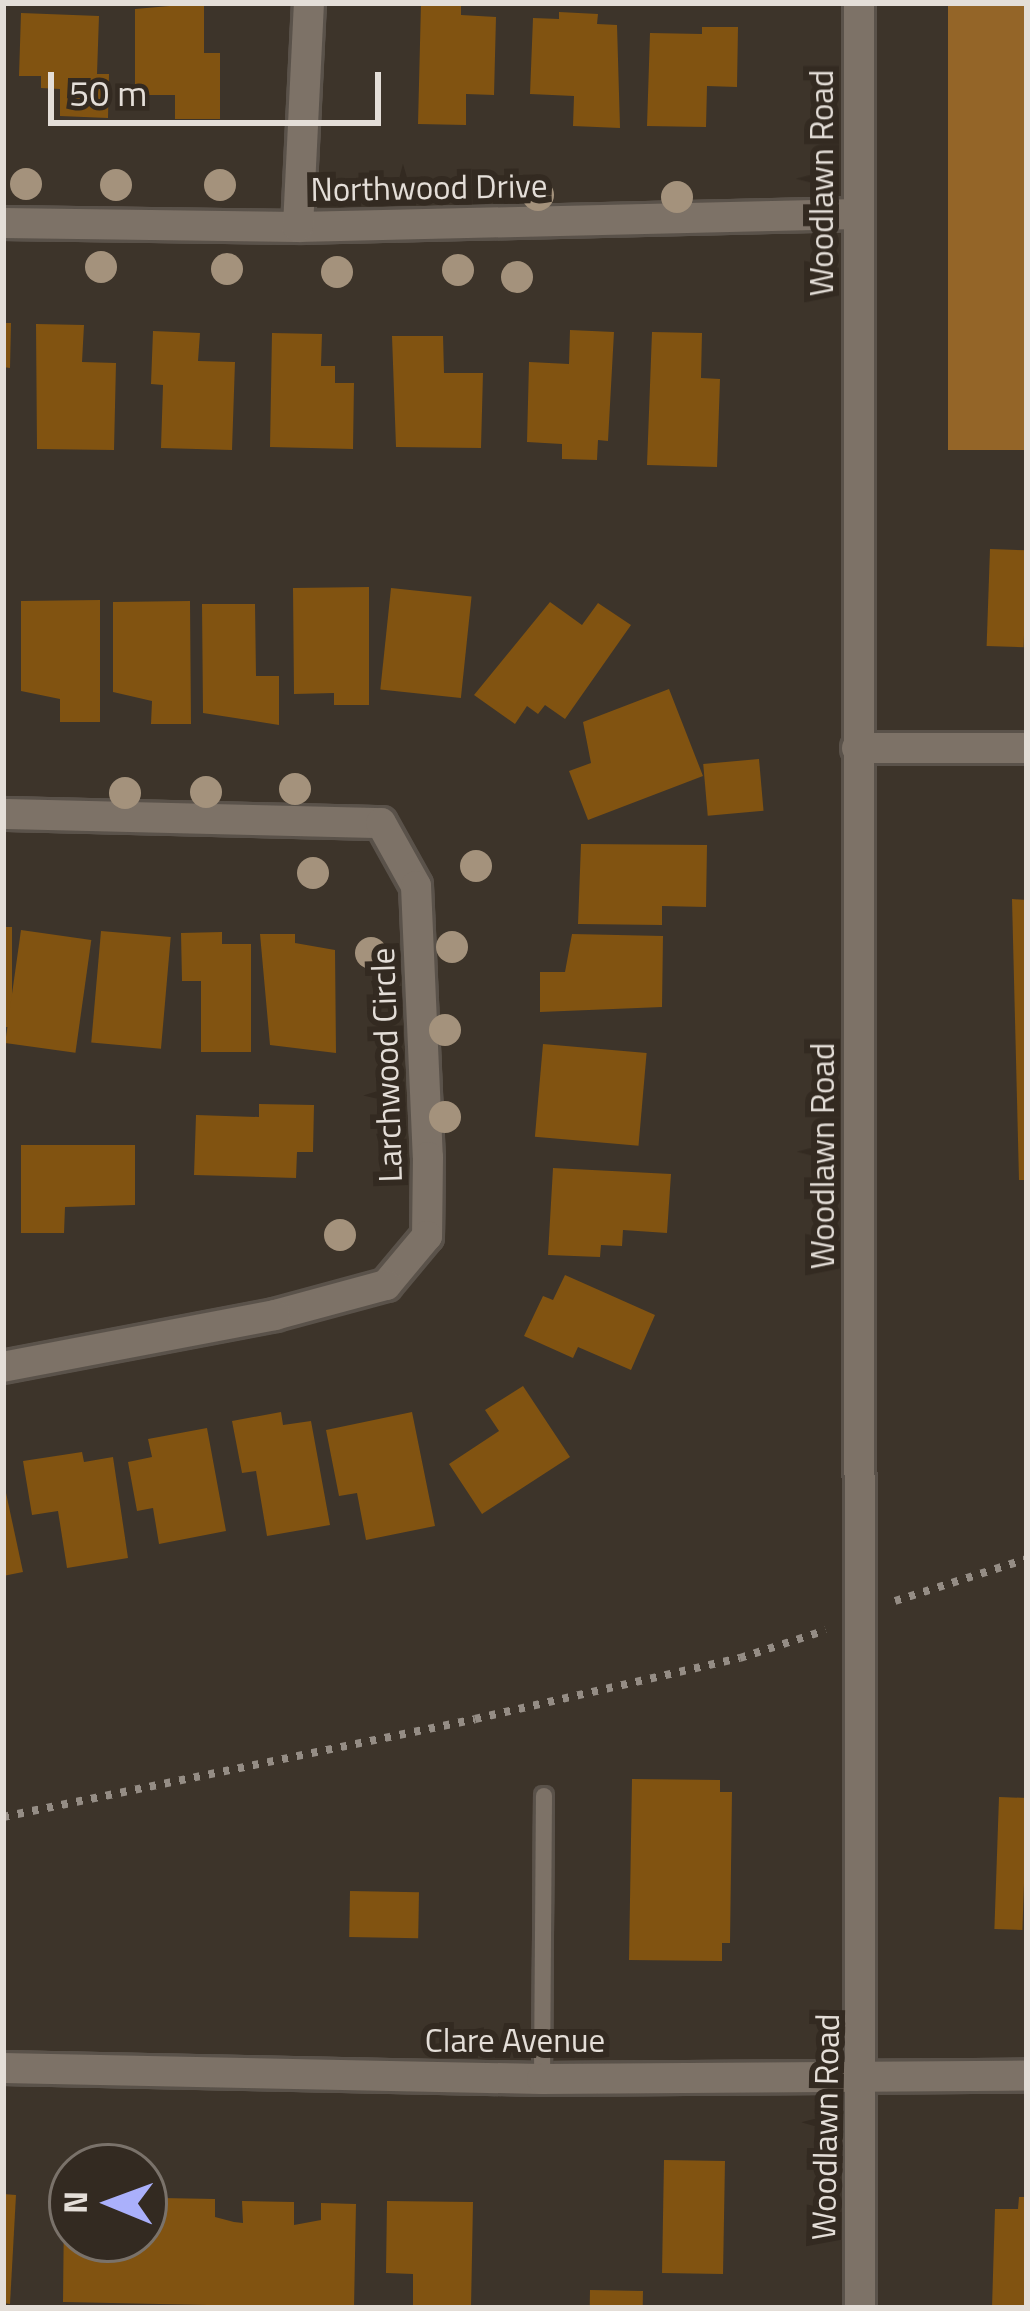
<!DOCTYPE html>
<style>
body{margin:0}
#map{position:relative;width:1030px;height:2311px;overflow:hidden;background:#3d342a;font-family:"Titillium Web",sans-serif}
div>[style]{position:absolute}
.forest>*{inset:0;background:#946528;transform-origin:0 0}
.building>*{inset:0;background:#815311;transform-origin:0 0}
.path>*{height:8px;margin-top:-4px;transform-origin:0;background:repeating-linear-gradient(90deg,#958d85 0 6px,transparent 0 15px)}
.roads{filter:drop-shadow(3px 0 #5a524a) drop-shadow(-3px 0 #5a524a) drop-shadow(0 3px #5a524a) drop-shadow(0 -3px #5a524a)}
.service>*{height:16px;margin:-8px;padding:0 8px;transform-origin:8px;border-radius:8px;background:#7d7267}
.minor>*{height:30px;margin:-15px;padding:0 15px;transform-origin:15px;border-radius:15px;background:#7d7267}
.tertiary>*{height:30px;margin:-15px;padding:0 15px;transform-origin:15px;border-radius:15px;background:#7d7267}
.secondary>*{height:30px;margin:-15px;padding:0 15px;transform-origin:15px;border-radius:15px;background:#7d7267}
.trees>*{width:32px;height:32px;margin:-16px;border-radius:50%;background:#a4927c}
span{translate:-50% -50%;white-space:nowrap;text-align:center;line-height:1.15;-webkit-text-stroke:12px #332a21;paint-order:stroke}
.street-label{font-size:33px;color:#e4ded8}
.frame{position:absolute;inset:0;border:6px solid #e4ded8;pointer-events:none}
.north{position:absolute;left:48px;top:2143px;width:120px;height:120px;box-sizing:border-box;background:#332a21;border:3px solid #7a726a;border-radius:50%;rotate:271deg;font-size:33px;font-weight:700;line-height:48px;text-align:center;color:#e4ded8}
.north::after{content:'';display:block;margin:auto;width:42px;height:54px;background:#aab0fb;clip-path:polygon(50% 0,100% 100%,50% 72%,0 100%)}
.scale{position:absolute;left:48px;top:72px;width:333px;height:54px;box-sizing:border-box;border:6px solid #e4ded8;border-top:0;padding-left:15px;font-size:36px;line-height:42px;white-space:nowrap;color:#e4ded8;-webkit-text-stroke:9px #332a21;paint-order:stroke}
</style>
<div id="map">
<div class="forest">
<div style="left:948px;top:3px;width:79px;height:447px"></div>
</div>
<div class="building">
<div style="clip-path:polygon(204px 3px,204px 53px,220px 53px,220px 119px,175px 119px,175px 95px,135px 95px,135px 9px)"></div>
<div style="clip-path:polygon(421px 3px,461px 4px,461px 15px,496px 17px,494px 95px,466px 94px,466px 125px,418px 124px)"></div>
<div style="clip-path:polygon(559px 12px,598px 14px,597px 24px,617px 25px,620px 128px,573px 126px,574px 96px,530px 94px,533px 18px,559px 19px)"></div>
<div style="clip-path:polygon(21px 13px,99px 16px,97px 74px,109px 74px,108px 118px,60px 116px,60px 89px,41px 88px,41px 76px,19px 76px)"></div>
<div style="clip-path:polygon(702px 27px,738px 27px,737px 87px,707px 86px,706px 127px,647px 126px,650px 33px,702px 34px)"></div>
<div style="clip-path:polygon(3px 323px,11px 323px,10px 368px,3px 367px)"></div>
<div style="clip-path:polygon(36px 324px,84px 325px,82px 362px,116px 363px,114px 450px,37px 449px)"></div>
<div style="clip-path:polygon(570px 330px,614px 332px,608px 441px,598px 440px,597px 460px,562px 459px,562px 444px,527px 442px,529px 362px,569px 364px)"></div>
<div style="clip-path:polygon(153px 331px,200px 333px,198px 361px,235px 362px,232px 450px,161px 448px,163px 385px,151px 384px)"></div>
<div style="clip-path:polygon(652px 332px,702px 333px,701px 378px,720px 379px,717px 467px,647px 465px)"></div>
<div style="clip-path:polygon(272px 333px,322px 334px,321px 366px,335px 366px,335px 383px,354px 383px,353px 449px,270px 447px)"></div>
<div style="clip-path:polygon(392px 336px,443px 336px,444px 373px,483px 373px,481px 448px,396px 447px)"></div>
<div style="left:990px;top:549px;width:37px;height:97px;rotate:2deg"></div>
<div style="clip-path:polygon(369px 587px,369px 705px,334px 705px,334px 693px,294px 694px,293px 588px)"></div>
<div style="left:391px;top:588px;width:81px;height:102px;rotate:6deg"></div>
<div style="clip-path:polygon(100px 600px,100px 722px,60px 722px,60px 699px,21px 691px,21px 601px)"></div>
<div style="clip-path:polygon(190px 601px,191px 724px,151px 724px,152px 701px,113px 692px,113px 602px)"></div>
<div style="clip-path:polygon(550px 602px,582px 625px,598px 603px,631px 625px,565px 719px,545px 705px,538px 714px,527px 706px,515px 724px,474px 695px)"></div>
<div style="clip-path:polygon(202px 604px,255px 604px,256px 676px,279px 676px,279px 725px,203px 713px)"></div>
<div style="clip-path:polygon(669px 689px,703px 776px,588px 820px,569px 771px,591px 763px,583px 722px)"></div>
<div style="left:759px;top:759px;width:52px;height:56px;rotate:85deg"></div>
<div style="clip-path:polygon(581px 844px,707px 845px,706px 907px,662px 906px,662px 925px,578px 924px)"></div>
<div style="clip-path:polygon(1012px 899px,1027px 900px,1027px 1180px,1019px 1180px)"></div>
<div style="left:3px;top:927px;width:9px;height:100px"></div>
<div style="left:21px;top:930px;width:71px;height:114px;rotate:8deg"></div>
<div style="left:101px;top:931px;width:70px;height:112px;rotate:5deg"></div>
<div style="clip-path:polygon(222px 932px,222px 944px,251px 944px,251px 1052px,201px 1052px,201px 981px,182px 981px,181px 933px)"></div>
<div style="clip-path:polygon(260px 934px,295px 934px,295px 943px,335px 950px,336px 1053px,270px 1045px)"></div>
<div style="clip-path:polygon(572px 934px,663px 936px,662px 1007px,540px 1012px,540px 972px,565px 972px)"></div>
<div style="left:543px;top:1044px;width:104px;height:93px;rotate:5deg"></div>
<div style="clip-path:polygon(259px 1104px,314px 1105px,313px 1152px,297px 1152px,296px 1178px,194px 1175px,196px 1115px,259px 1117px)"></div>
<div style="clip-path:polygon(21px 1145px,135px 1145px,135px 1205px,65px 1207px,64px 1233px,21px 1233px)"></div>
<div style="clip-path:polygon(553px 1168px,671px 1174px,667px 1233px,623px 1230px,622px 1246px,601px 1245px,600px 1257px,548px 1255px)"></div>
<div style="clip-path:polygon(565px 1275px,655px 1315px,631px 1370px,578px 1347px,573px 1358px,524px 1336px,543px 1296px,553px 1300px)"></div>
<div style="clip-path:polygon(523px 1386px,570px 1457px,482px 1514px,449px 1464px,499px 1431px,485px 1410px)"></div>
<div style="clip-path:polygon(281px 1412px,283px 1425px,311px 1421px,330px 1525px,267px 1536px,256px 1471px,242px 1473px,232px 1421px)"></div>
<div style="clip-path:polygon(412px 1412px,435px 1526px,366px 1540px,357px 1493px,339px 1496px,326px 1430px)"></div>
<div style="clip-path:polygon(207px 1428px,226px 1531px,159px 1544px,153px 1508px,137px 1511px,128px 1462px,152px 1457px,148px 1439px)"></div>
<div style="clip-path:polygon(82px 1452px,84px 1462px,113px 1457px,128px 1558px,67px 1568px,58px 1511px,32px 1515px,23px 1461px)"></div>
<div style="clip-path:polygon(3px 1479px,23px 1572px,3px 1576px)"></div>
<div style="clip-path:polygon(632px 1779px,720px 1780px,720px 1792px,732px 1792px,730px 1943px,722px 1943px,722px 1961px,629px 1960px)"></div>
<div style="left:999px;top:1797px;width:28px;height:132px;rotate:2deg"></div>
<div style="left:350px;top:1891px;width:69px;height:46px;rotate:1deg"></div>
<div style="left:664px;top:2160px;width:61px;height:113px;rotate:1deg"></div>
<div style="clip-path:polygon(3px 2194px,16px 2195px,10px 2304px,3px 2303px)"></div>
<div style="clip-path:polygon(1019px 2197px,1027px 2197px,1027px 2308px,992px 2308px,995px 2209px,1018px 2209px)"></div>
<div style="clip-path:polygon(161px 2198px,215px 2199px,215px 2217px,234px 2222px,243px 2223px,242px 2201px,294px 2202px,294px 2225px,321px 2220px,321px 2203px,356px 2204px,354px 2308px,63px 2302px,64px 2209px,72px 2209px,72px 2239px,144px 2239px,144px 2214px,161px 2214px)"></div>
<div style="clip-path:polygon(387px 2201px,473px 2202px,471px 2308px,413px 2308px,413px 2274px,386px 2273px)"></div>
<div style="left:590px;top:2290px;width:53px;height:18px;rotate:1deg"></div>
</div>
<div class="path">
<div style="left:895px;top:1601px;width:139px;rotate:-17.7deg"></div>
<div style="left:3px;top:1817px;width:482px;rotate:-11.7deg"></div>
<div style="left:475px;top:1719px;width:272px;rotate:-13deg"></div>
<div style="left:740px;top:1658px;width:90px;rotate:-18deg"></div>
</div>
<div class="roads">
<div class="service">
<div style="left:542px;top:2079px;width:283px;rotate:-89.6deg"></div>
</div>
<div class="minor">
<div style="left:3px;top:223px;width:295px;rotate:0.8deg"></div>
<div style="left:298px;top:227px;width:559px;rotate:-1.33deg"></div>
<div style="left:298px;top:227px;width:224px;rotate:-87.2deg"></div>
<div style="left:857px;top:748px;width:170px"></div>
<div style="left:3px;top:814px;width:378px;rotate:1.4deg"></div>
<div style="left:381px;top:823px;width:72px;rotate:60.9deg"></div>
<div style="left:416px;top:886px;width:271px;rotate:87.5deg"></div>
<div style="left:428px;top:1157px;width:79px;rotate:90.7deg"></div>
<div style="left:427px;top:1236px;width:64px;rotate:129.9deg"></div>
<div style="left:386px;top:1285px;width:115px;rotate:164.9deg"></div>
<div style="left:275px;top:1315px;width:277px;rotate:169.2deg"></div>
</div>
<div class="tertiary">
<div style="left:3px;top:2068px;width:539px;rotate:1.17deg"></div>
<div style="left:542px;top:2079px;width:485px;rotate:-0.4deg"></div>
</div>
<div class="secondary">
<div style="left:859px;top:3px;width:2305px;rotate:89.98deg"></div>
</div>
</div>
<div class="trees">
<div style="left:26px;top:184px"></div>
<div style="left:116px;top:185px"></div>
<div style="left:220px;top:185px"></div>
<div style="left:538px;top:195px"></div>
<div style="left:677px;top:197px"></div>
<div style="left:101px;top:267px"></div>
<div style="left:227px;top:269px"></div>
<div style="left:458px;top:270px"></div>
<div style="left:337px;top:272px"></div>
<div style="left:517px;top:277px"></div>
<div style="left:295px;top:789px"></div>
<div style="left:206px;top:792px"></div>
<div style="left:125px;top:793px"></div>
<div style="left:476px;top:866px"></div>
<div style="left:313px;top:873px"></div>
<div style="left:452px;top:947px"></div>
<div style="left:371px;top:953px"></div>
<div style="left:445px;top:1030px"></div>
<div style="left:445px;top:1117px"></div>
<div style="left:340px;top:1235px"></div>
</div>
<div class="street-label">
<span style="left:822px;top:183px;rotate:-90deg">Woodlawn Road</span>
<span style="left:429px;top:188px;rotate:-1deg">Northwood Drive</span>
<span style="left:387px;top:1065px;rotate:-92deg">Larchwood Circle</span>
<span style="left:823px;top:1156px;rotate:-90deg">Woodlawn Road</span>
<span style="left:515px;top:2041px">Clare Avenue</span>
<span style="left:826px;top:2127px;rotate:-89deg">Woodlawn Road</span>
</div>
<div class="frame"></div>
<div class="north">N</div>
<div class="scale">50 m</div>
</div>
